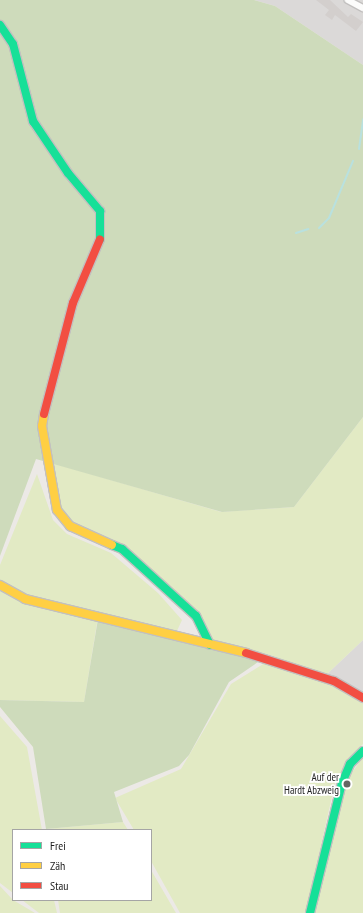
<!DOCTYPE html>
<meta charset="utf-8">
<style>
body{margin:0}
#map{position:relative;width:363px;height:913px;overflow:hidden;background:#ece9e6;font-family:"PT Sans Narrow",sans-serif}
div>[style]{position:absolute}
.residential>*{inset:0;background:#dbd9d8}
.grass>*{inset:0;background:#e2eac4}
.forest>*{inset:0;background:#cedbbb}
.stream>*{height:2px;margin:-1px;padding:0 1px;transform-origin:1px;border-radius:1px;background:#b9e1df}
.building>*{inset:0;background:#d3cfcd}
.roads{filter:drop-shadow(1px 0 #c2c0bf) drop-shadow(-1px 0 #c2c0bf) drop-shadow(0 1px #c2c0bf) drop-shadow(0 -1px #c2c0bf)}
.street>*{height:5.5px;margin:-2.75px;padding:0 2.75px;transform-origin:2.75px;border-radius:2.75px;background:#fcfcfb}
.fast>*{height:8px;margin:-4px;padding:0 4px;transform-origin:4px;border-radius:4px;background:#16e098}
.slow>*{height:8px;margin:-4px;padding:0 4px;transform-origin:4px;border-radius:4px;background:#ffcf43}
.jam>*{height:8px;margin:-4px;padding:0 4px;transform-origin:4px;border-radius:4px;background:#f24e42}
.dots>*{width:11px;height:11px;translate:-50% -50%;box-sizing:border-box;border:2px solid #fff;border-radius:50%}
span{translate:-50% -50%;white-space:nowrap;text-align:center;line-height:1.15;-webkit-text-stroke:3.5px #fff;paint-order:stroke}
.poi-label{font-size:11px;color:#1e1e1e}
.right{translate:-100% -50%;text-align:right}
.legend{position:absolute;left:12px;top:829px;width:140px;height:72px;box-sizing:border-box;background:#fff;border:1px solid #a5a5a5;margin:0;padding:5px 7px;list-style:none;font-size:12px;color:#1e1e1e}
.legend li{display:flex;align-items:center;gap:8px;height:20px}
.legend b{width:20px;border:1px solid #a5a5a5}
</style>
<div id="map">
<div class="residential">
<div style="clip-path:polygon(254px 0,363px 0,363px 65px,275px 6px)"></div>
<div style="clip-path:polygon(363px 640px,363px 696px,325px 676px)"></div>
</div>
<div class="grass">
<div style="clip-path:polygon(363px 417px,363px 640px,325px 676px,273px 656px,214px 640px,127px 551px,75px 527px,59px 507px,49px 462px,221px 512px,294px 507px)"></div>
<div style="clip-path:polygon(37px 474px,53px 520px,67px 534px,111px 553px,158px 593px,182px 620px,176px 633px,27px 596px,0 580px,0 565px)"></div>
<div style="clip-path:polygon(0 591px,98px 617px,84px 702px,0 700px)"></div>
<div style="clip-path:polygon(268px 661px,339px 688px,363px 703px,363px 744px,348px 759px,335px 783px,306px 913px,180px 913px,151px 861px,151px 830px,134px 830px,115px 798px,181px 769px,231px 684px)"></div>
<div style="clip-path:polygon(0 716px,27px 747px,42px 830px,13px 830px,13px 893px,0 883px)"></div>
<div style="clip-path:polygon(363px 757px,363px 913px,314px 913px,342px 797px,351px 774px)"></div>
<div style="clip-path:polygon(123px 822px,128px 830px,46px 829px)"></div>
<div style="clip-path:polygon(151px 870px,176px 913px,60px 913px,58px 900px,151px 900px)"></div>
<div style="clip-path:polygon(0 886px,13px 900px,35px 913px,0 913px)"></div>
<div style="clip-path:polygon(22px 900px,54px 900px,57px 913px,39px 913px)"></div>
</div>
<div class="forest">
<div style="clip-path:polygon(0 0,254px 0,275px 6px,363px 65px,363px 417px,294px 507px,222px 512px,36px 459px,0 556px)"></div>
<div style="clip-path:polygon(98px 619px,261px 660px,229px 682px,189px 755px,179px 766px,114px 792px,123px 822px,46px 829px,33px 747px,0 707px,0 700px,84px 702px)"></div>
</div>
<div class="stream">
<div style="left:359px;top:149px;width:30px;rotate:-82deg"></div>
<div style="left:319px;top:228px;width:14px;rotate:-45deg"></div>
<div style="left:329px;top:218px;width:62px;rotate:-67.2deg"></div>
<div style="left:296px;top:233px;width:13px;rotate:-18deg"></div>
</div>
<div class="building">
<div style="clip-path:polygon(316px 0,330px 0,348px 17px,351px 14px,363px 22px,356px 31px,335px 15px,332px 20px,325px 15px,329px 10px)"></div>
</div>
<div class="roads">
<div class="street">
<div style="left:348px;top:0;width:17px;rotate:28deg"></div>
</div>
<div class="fast">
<div style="left:0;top:25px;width:23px;rotate:56deg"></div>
<div style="left:13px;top:44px;width:80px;rotate:75.4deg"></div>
<div style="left:33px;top:121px;width:63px;rotate:56.1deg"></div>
<div style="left:68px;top:173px;width:50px;rotate:49.9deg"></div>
<div style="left:100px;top:211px;width:28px;rotate:90deg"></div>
<div style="left:112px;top:545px;width:11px;rotate:22deg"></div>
<div style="left:122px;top:549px;width:100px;rotate:42.2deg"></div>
<div style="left:196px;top:616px;width:32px;rotate:64deg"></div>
<div style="left:310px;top:913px;width:134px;rotate:-76.2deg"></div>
<div style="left:342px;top:783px;width:21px;rotate:-67deg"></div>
<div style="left:350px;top:764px;width:18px;rotate:-45deg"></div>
</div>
<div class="slow">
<div style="left:44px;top:414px;width:12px;rotate:99deg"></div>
<div style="left:42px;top:426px;width:85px;rotate:79.9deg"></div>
<div style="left:57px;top:510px;width:21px;rotate:51deg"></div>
<div style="left:70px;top:526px;width:46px;rotate:24.3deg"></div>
<div style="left:0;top:585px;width:29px;rotate:29deg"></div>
<div style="left:25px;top:599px;width:228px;rotate:13.7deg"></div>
</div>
<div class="jam">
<div style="left:44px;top:414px;width:115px;rotate:-75.4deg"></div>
<div style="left:73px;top:303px;width:69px;rotate:-67.1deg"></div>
<div style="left:246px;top:653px;width:92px;rotate:17.7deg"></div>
<div style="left:334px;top:681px;width:34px;rotate:30deg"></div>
</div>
</div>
<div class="dots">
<div style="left:347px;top:784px;background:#666564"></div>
</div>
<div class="poi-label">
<span class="right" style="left:339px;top:784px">Auf der<br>Hardt Abzweig</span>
</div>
<ul class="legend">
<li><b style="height:5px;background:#16e098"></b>Frei</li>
<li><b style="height:5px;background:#ffcf43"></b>Zäh</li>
<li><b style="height:5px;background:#f24e42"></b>Stau</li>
</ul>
</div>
